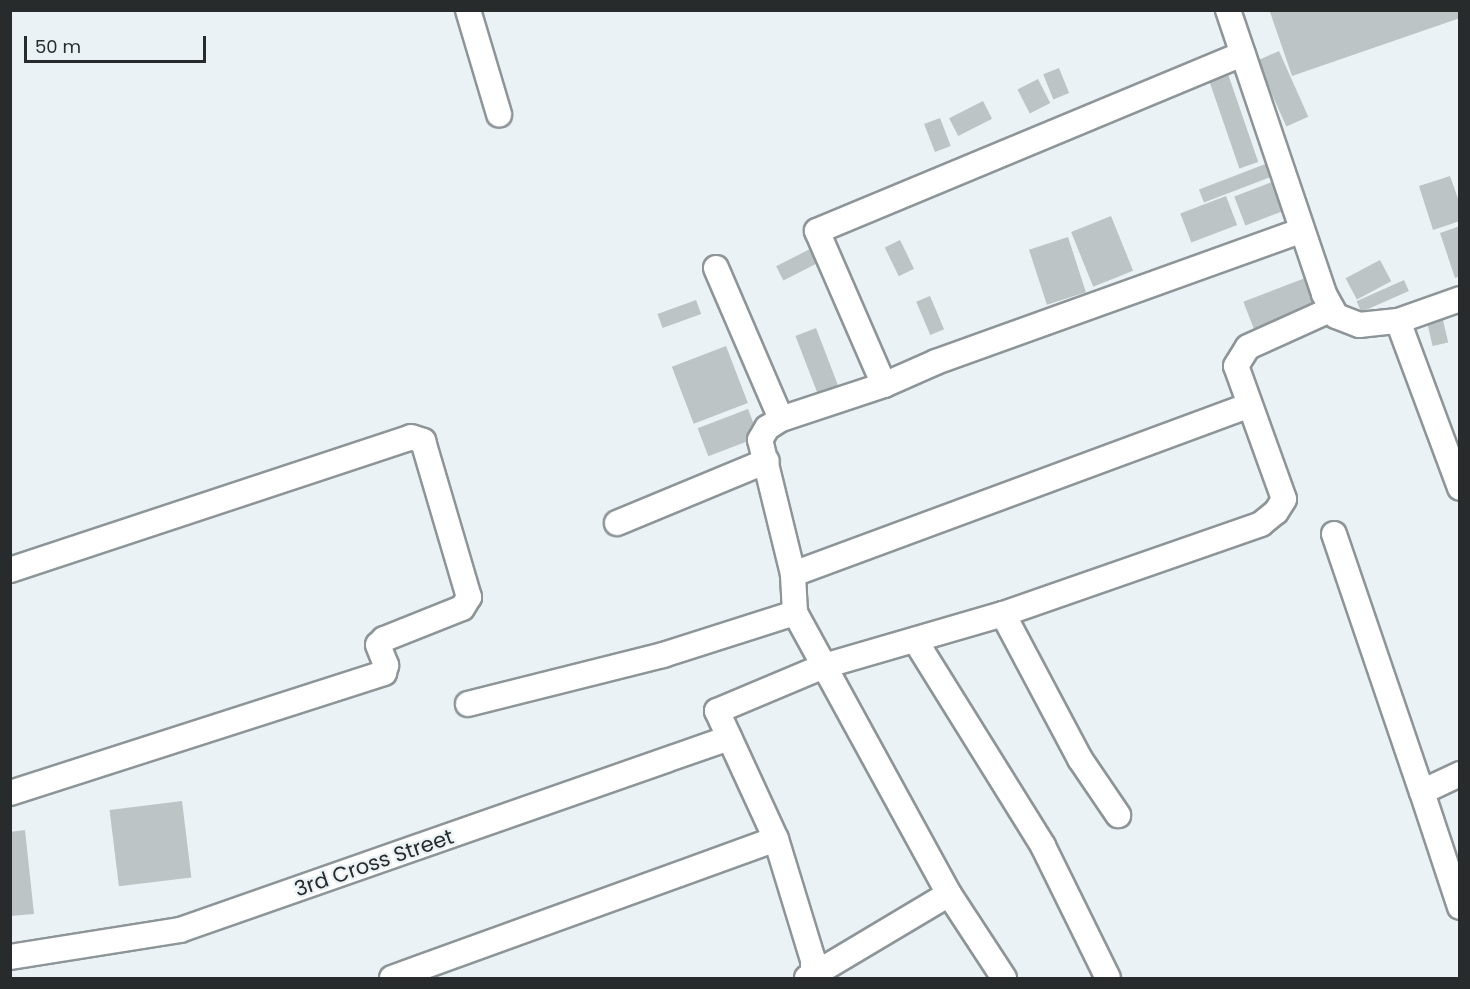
<!DOCTYPE html>
<style>
body{margin:0}
#map{position:relative;width:1470px;height:989px;overflow:hidden;background:#eaf2f5;font-family:Poppins,sans-serif}
div>[style]{position:absolute}
.building>*{inset:0;background:#bcc4c6;transform-origin:0 0}
.roads{filter:drop-shadow(2px 0 #8e9598) drop-shadow(-2px 0 #8e9598) drop-shadow(0 2px #8e9598) drop-shadow(0 -2px #8e9598)}
.minor>*{height:24px;margin:-12px;padding:0 12px;transform-origin:12px;border-radius:12px;background:#fff}
span{translate:-50% -50%;white-space:nowrap;text-align:center;line-height:1.15;-webkit-text-stroke:4.5px #eaf2f5;paint-order:stroke}
.street-label{font-size:21px;color:#282b2c}
.frame{position:absolute;inset:0;border:12px solid #282b2c;pointer-events:none}
.scale{position:absolute;left:24px;top:36px;width:182px;height:27px;box-sizing:border-box;border:3px solid #282b2c;border-top:0;padding-left:8px;font-size:18px;line-height:21px;white-space:nowrap;color:#282b2c;-webkit-text-stroke:4px #eaf2f5;paint-order:stroke}
</style>
<div id="map">
<div class="building">
<div style="clip-path:polygon(1460px 10px,1460px 18px,1292px 76px,1270px 12px)"></div>
<div style="left:1279px;top:51px;width:72px;height:24px;rotate:66deg"></div>
<div style="left:1059px;top:68px;width:27px;height:17px;rotate:68deg"></div>
<div style="left:1228px;top:74px;width:93px;height:20px;rotate:71deg"></div>
<div style="left:1038px;top:79px;width:27px;height:23px;rotate:63deg"></div>
<div style="left:983px;top:101px;width:20px;height:38px;rotate:63deg"></div>
<div style="left:940px;top:118px;width:30px;height:17px;rotate:69deg"></div>
<div style="left:1268px;top:163px;width:14px;height:74px;rotate:69deg"></div>
<div style="clip-path:polygon(1450px 176px,1460px 204px,1460px 221px,1433px 230px,1419px 186px)"></div>
<div style="left:1280px;top:179px;width:31px;height:49px;rotate:69deg"></div>
<div style="left:1226px;top:196px;width:31px;height:49px;rotate:69deg"></div>
<div style="left:1111px;top:216px;width:59px;height:43px;rotate:68deg"></div>
<div style="clip-path:polygon(1460px 226px,1460px 276px,1455px 278px,1440px 233px)"></div>
<div style="left:1068px;top:237px;width:58px;height:41px;rotate:72deg"></div>
<div style="left:900px;top:240px;width:32px;height:17px;rotate:64deg"></div>
<div style="left:810px;top:249px;width:16px;height:38px;rotate:63deg"></div>
<div style="left:1380px;top:260px;width:24px;height:39px;rotate:62deg"></div>
<div style="left:1305px;top:278px;width:31px;height:66px;rotate:69deg"></div>
<div style="left:1404px;top:280px;width:12px;height:52px;rotate:66deg"></div>
<div style="left:930px;top:296px;width:36px;height:15px;rotate:67deg"></div>
<div style="left:696px;top:300px;width:15px;height:41px;rotate:70deg"></div>
<div style="left:1443px;top:320px;width:23px;height:16px;rotate:77deg"></div>
<div style="left:816px;top:328px;width:65px;height:22px;rotate:69deg"></div>
<div style="left:726px;top:346px;width:61px;height:58px;rotate:69deg"></div>
<div style="left:748px;top:409px;width:30px;height:54px;rotate:69deg"></div>
<div style="left:182px;top:801px;width:77px;height:73px;rotate:83deg"></div>
<div style="clip-path:polygon(25px 830px,34px 914px,10px 916px,10px 832px)"></div>
</div>
<div class="roads">
<div class="minor">
<div style="left:468px;top:10px;width:109px;rotate:73.4deg"></div>
<div style="left:1228px;top:10px;width:300px;rotate:71.3deg"></div>
<div style="left:1324px;top:294px;width:25px;rotate:61deg"></div>
<div style="left:1336px;top:316px;width:25px;rotate:21deg"></div>
<div style="left:1359px;top:325px;width:39px;rotate:-6deg"></div>
<div style="left:1398px;top:321px;width:66px;rotate:-19.5deg"></div>
<div style="left:716px;top:268px;width:164px;rotate:66.7deg"></div>
<div style="left:1398px;top:321px;width:178px;rotate:69.6deg"></div>
<div style="left:884px;top:385px;width:168px;rotate:-113.5deg"></div>
<div style="left:817px;top:231px;width:461px;rotate:-22.6deg"></div>
<div style="left:617px;top:523px;width:162px;rotate:-22.5deg"></div>
<div style="left:1334px;top:534px;width:273px;rotate:71.2deg"></div>
<div style="left:10px;top:570px;width:422px;rotate:-18.3deg"></div>
<div style="left:411px;top:437px;width:13px;rotate:18deg"></div>
<div style="left:423px;top:441px;width:163px;rotate:73.6deg"></div>
<div style="left:469px;top:597px;width:13px;rotate:122deg"></div>
<div style="left:462px;top:608px;width:84px;rotate:158.3deg"></div>
<div style="left:384px;top:639px;width:8px;rotate:135deg"></div>
<div style="left:378px;top:645px;width:22px;rotate:68deg"></div>
<div style="left:386px;top:665px;width:8px;rotate:104deg"></div>
<div style="left:384px;top:673px;width:393px;rotate:162.2deg"></div>
<div style="left:793px;top:574px;width:484px;rotate:-20.3deg"></div>
<div style="left:1003px;top:614px;width:164px;rotate:62deg"></div>
<div style="left:1080px;top:759px;width:68px;rotate:55.8deg"></div>
<div style="left:915px;top:640px;width:243px;rotate:58.1deg"></div>
<div style="left:1043px;top:846px;width:147px;rotate:63.8deg"></div>
<div style="left:468px;top:704px;width:201px;rotate:-14.1deg"></div>
<div style="left:663px;top:655px;width:139px;rotate:-17.7deg"></div>
<div style="left:1460px;top:774px;width:42px;rotate:154.7deg"></div>
<div style="left:1422px;top:792px;width:121px;rotate:71.7deg"></div>
<div style="left:10px;top:957px;width:172px;rotate:-9deg"></div>
<div style="left:180px;top:930px;width:582px;rotate:-19.28deg"></div>
<div style="left:813px;top:975px;width:158px;rotate:-30.8deg"></div>
<div style="left:392px;top:978px;width:408px;rotate:-19.9deg"></div>
<div style="left:807px;top:978px;width:7px;rotate:-27deg"></div>
<div style="left:813px;top:975px;width:15px;rotate:-90deg"></div>
<div style="left:813px;top:960px;width:127px;rotate:-107deg"></div>
<div style="left:776px;top:839px;width:141px;rotate:-114.7deg"></div>
<div style="left:717px;top:711px;width:116px;rotate:-22.8deg"></div>
<div style="left:824px;top:666px;width:186px;rotate:-16.2deg"></div>
<div style="left:1003px;top:614px;width:273px;rotate:-19.2deg"></div>
<div style="left:1261px;top:524px;width:19px;rotate:-39deg"></div>
<div style="left:1276px;top:512px;width:15px;rotate:-58deg"></div>
<div style="left:1284px;top:499px;width:141px;rotate:-109.8deg"></div>
<div style="left:1236px;top:366px;width:22px;rotate:-58deg"></div>
<div style="left:1248px;top:347px;width:92px;rotate:-24.3deg"></div>
<div style="left:1004px;top:978px;width:100px;rotate:-123.2deg"></div>
<div style="left:949px;top:894px;width:320px;rotate:-118.7deg"></div>
<div style="left:795px;top:613px;width:39px;rotate:-93deg"></div>
<div style="left:793px;top:574px;width:138px;rotate:-103.8deg"></div>
<div style="left:760px;top:440px;width:14px;rotate:-60deg"></div>
<div style="left:767px;top:428px;width:17px;rotate:-33deg"></div>
<div style="left:781px;top:419px;width:108px;rotate:-18.3deg"></div>
<div style="left:884px;top:385px;width:57px;rotate:-23.9deg"></div>
<div style="left:936px;top:362px;width:389px;rotate:-19.8deg"></div>
</div>
</div>
<div class="street-label">
<span style="left:374px;top:863px;rotate:-19deg">3rd Cross Street</span>
</div>
<div class="frame"></div>
<div class="scale">50 m</div>
</div>
